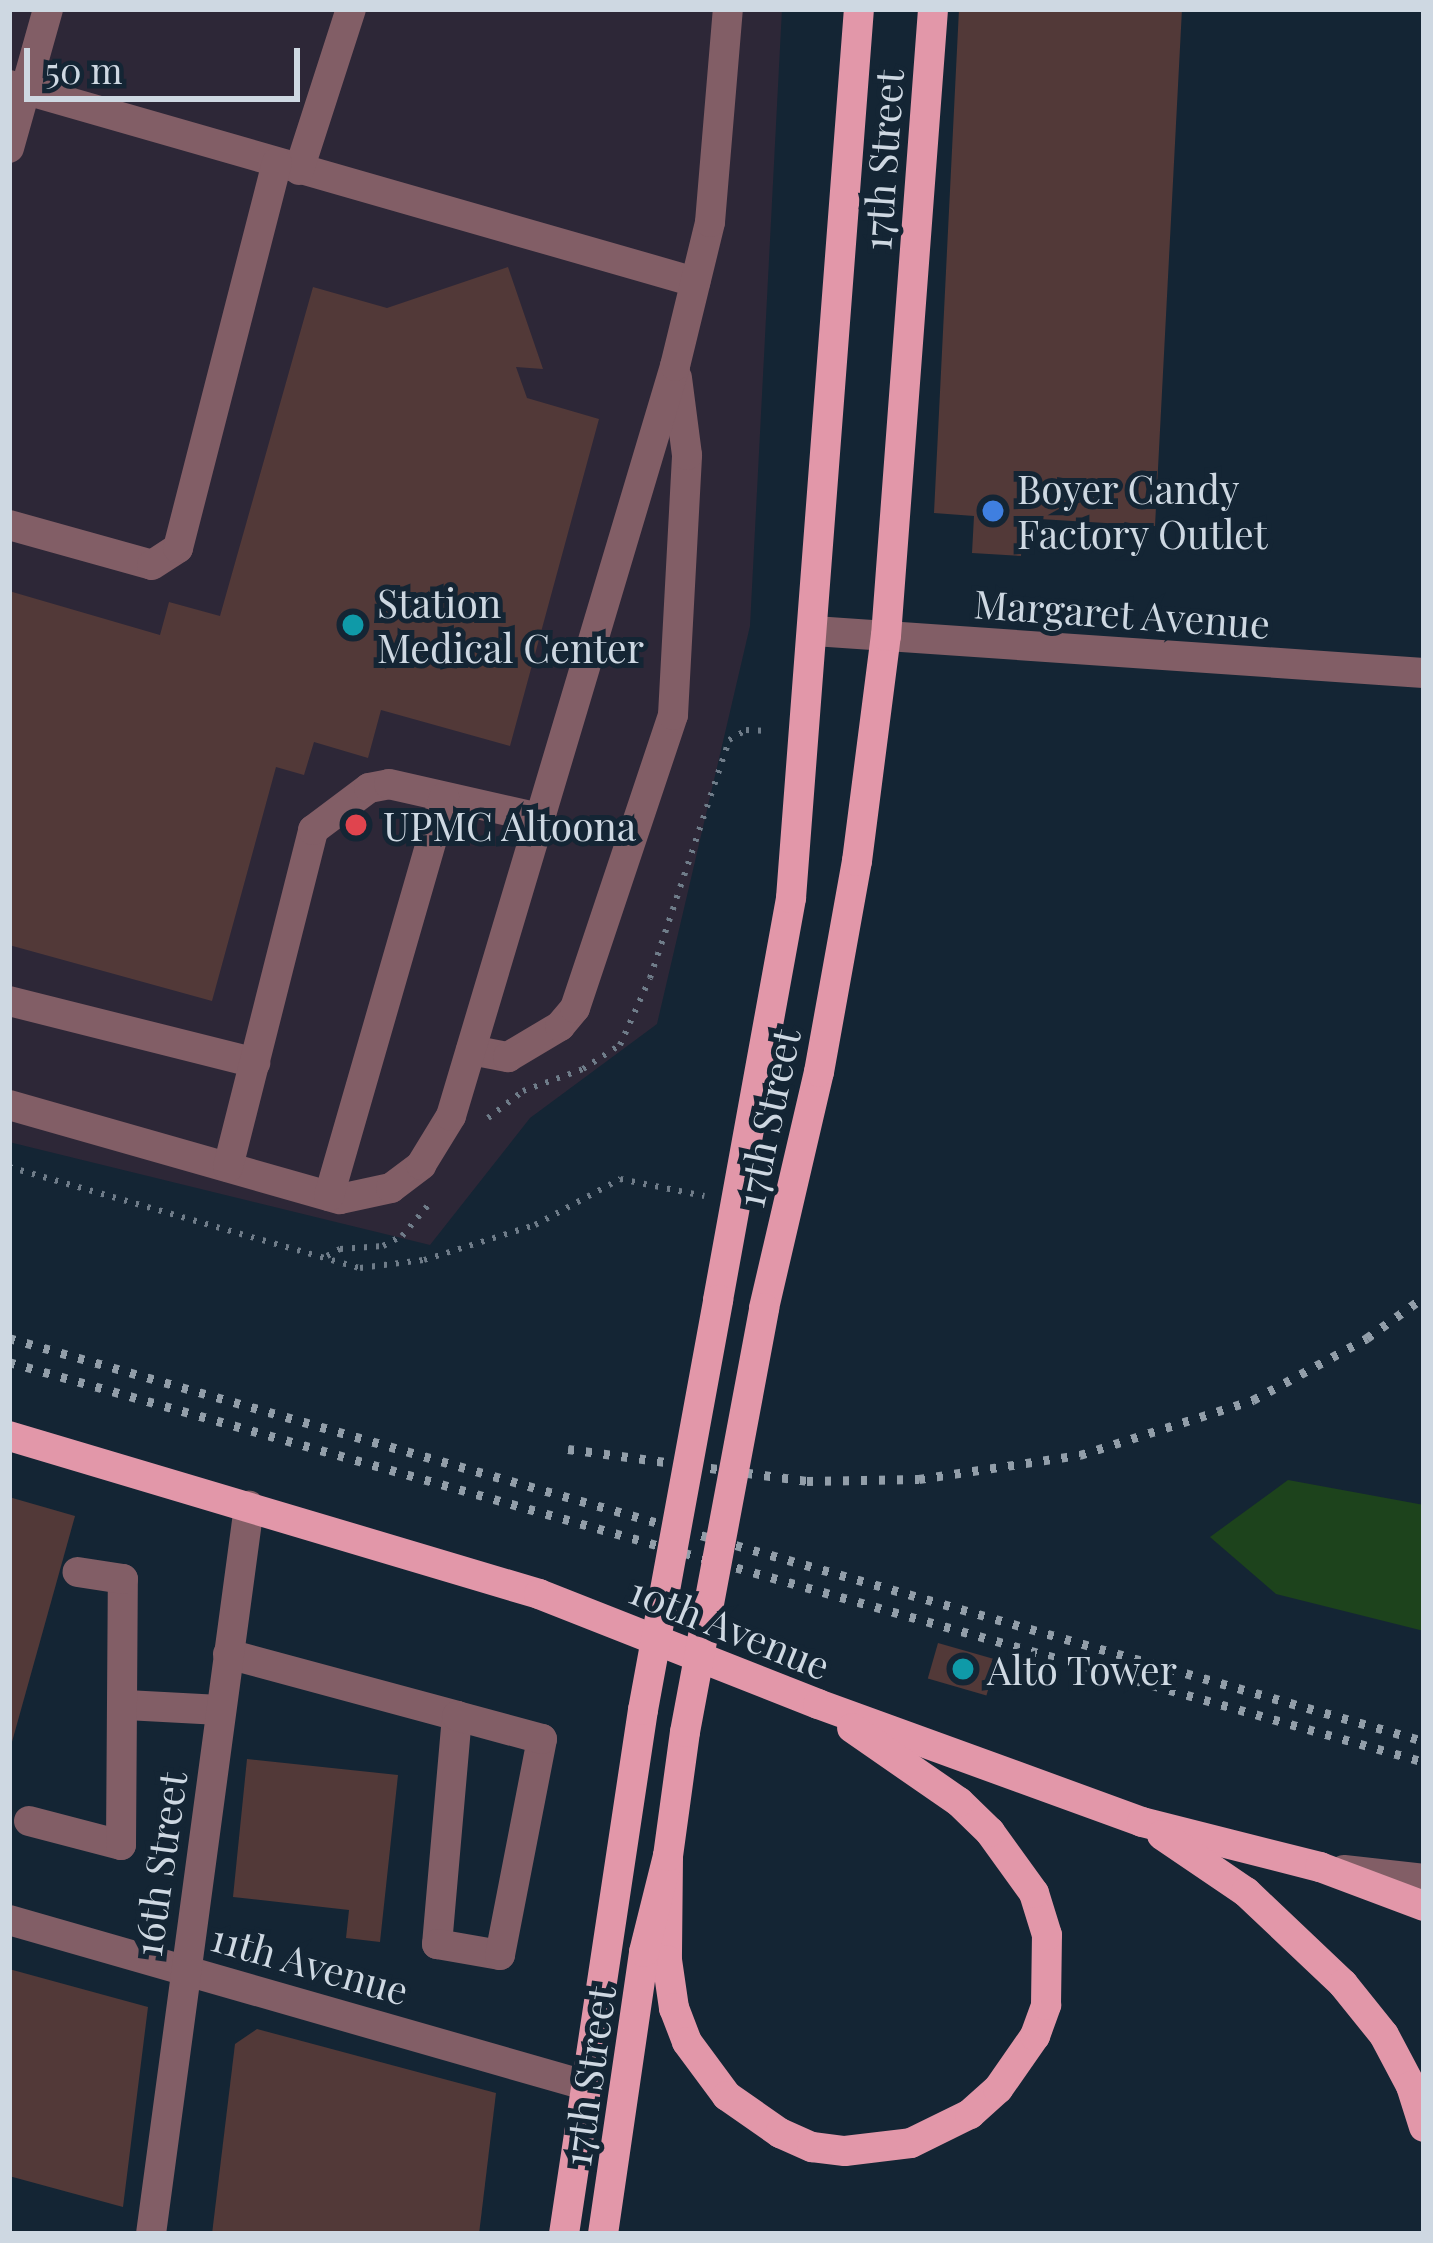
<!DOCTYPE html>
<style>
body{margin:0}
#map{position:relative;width:1433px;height:2243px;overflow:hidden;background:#142534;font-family:"Playfair Display",serif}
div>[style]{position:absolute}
.medical>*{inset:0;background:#2d2737}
.green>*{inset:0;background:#1d431c}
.building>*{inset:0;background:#523938;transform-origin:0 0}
.path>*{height:6px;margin-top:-3px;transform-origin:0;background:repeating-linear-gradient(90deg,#6f7c89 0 3px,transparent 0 12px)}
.minor>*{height:30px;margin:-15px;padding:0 15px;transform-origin:15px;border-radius:15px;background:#825e66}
.major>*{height:30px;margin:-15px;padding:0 15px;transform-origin:15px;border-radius:15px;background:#e297a9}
.rail>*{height:9px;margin-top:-4.5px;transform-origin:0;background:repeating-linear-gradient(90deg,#929ea9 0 6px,transparent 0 18px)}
.major-bridge>*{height:30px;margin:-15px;padding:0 15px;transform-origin:15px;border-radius:15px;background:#e297a9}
.dots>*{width:33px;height:33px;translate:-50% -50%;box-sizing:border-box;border:6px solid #142534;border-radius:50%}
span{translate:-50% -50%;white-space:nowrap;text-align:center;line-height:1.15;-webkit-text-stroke:10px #142534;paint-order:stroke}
.street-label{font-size:39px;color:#ced8e2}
.poi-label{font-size:39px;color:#ced8e2}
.left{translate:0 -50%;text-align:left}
.frame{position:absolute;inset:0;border:12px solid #ced8e2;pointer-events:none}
.scale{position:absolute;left:24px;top:48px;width:276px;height:54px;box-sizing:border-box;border:6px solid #ced8e2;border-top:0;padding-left:15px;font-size:36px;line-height:42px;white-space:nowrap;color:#ced8e2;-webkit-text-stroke:9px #142534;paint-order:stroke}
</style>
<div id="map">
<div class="medical">
<div style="clip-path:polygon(9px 9px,782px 9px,750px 626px,657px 1024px,530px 1118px,430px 1245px,9px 1142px)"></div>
</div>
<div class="green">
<div style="clip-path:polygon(1288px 1480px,1424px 1505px,1424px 1631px,1276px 1594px,1210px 1537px)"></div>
</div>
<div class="building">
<div style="clip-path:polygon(959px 9px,1182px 9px,1155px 526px,1023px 518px,1021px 556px,972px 553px,974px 516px,934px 513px)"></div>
<div style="clip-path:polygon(508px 267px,543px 369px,516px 367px,527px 398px,599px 419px,510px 746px,381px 710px,368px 758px,314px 742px,304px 775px,276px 767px,212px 1001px,9px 945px,9px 591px,160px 635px,169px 602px,220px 616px,313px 287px,387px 308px)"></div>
<div style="clip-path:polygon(9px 1497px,75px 1516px,10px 1749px,9px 1749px)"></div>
<div style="left:938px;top:1643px;width:61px;height:37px;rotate:16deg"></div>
<div style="clip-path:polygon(247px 1759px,398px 1775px,380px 1942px,346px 1938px,349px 1910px,233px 1897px)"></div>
<div style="clip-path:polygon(9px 1969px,148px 2007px,123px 2207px,9px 2176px)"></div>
<div style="clip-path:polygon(257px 2029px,496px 2093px,479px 2234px,212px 2234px,235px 2044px)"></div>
</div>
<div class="path">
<div style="left:488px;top:1118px;width:44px;rotate:-37.6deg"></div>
<div style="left:523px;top:1091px;width:64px;rotate:-20.1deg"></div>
<div style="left:583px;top:1069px;width:44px;rotate:-33deg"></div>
<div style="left:620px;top:1045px;width:73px;rotate:-65.9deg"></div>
<div style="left:650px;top:978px;width:251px;rotate:-71.6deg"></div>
<div style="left:729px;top:740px;width:20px;rotate:-30deg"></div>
<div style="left:746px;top:730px;width:23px;rotate:2deg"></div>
<div style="left:9px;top:1167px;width:365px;rotate:16.1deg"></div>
<div style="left:360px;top:1268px;width:64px;rotate:-7.1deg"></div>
<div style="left:424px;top:1260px;width:116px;rotate:-17.5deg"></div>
<div style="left:535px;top:1225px;width:97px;rotate:-28.4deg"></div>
<div style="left:620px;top:1179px;width:86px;rotate:11.4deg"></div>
<div style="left:327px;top:1256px;width:15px;rotate:-28deg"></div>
<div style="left:340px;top:1249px;width:43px;rotate:-4deg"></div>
<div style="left:383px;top:1246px;width:21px;rotate:-28deg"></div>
<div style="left:402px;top:1236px;width:43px;rotate:-49.7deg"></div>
</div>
<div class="minor">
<div style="left:9px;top:85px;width:714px;rotate:16.02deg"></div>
<div style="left:9px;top:148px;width:144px;rotate:-74.3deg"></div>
<div style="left:299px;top:170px;width:169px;rotate:-72.1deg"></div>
<div style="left:9px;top:525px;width:148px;rotate:15.6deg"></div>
<div style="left:152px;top:565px;width:31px;rotate:-33deg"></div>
<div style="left:178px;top:548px;width:398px;rotate:-75.6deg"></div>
<div style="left:814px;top:631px;width:611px;rotate:3.94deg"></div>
<div style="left:9px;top:1001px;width:254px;rotate:14.1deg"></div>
<div style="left:471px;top:1050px;width:38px;rotate:11deg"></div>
<div style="left:508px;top:1057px;width:61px;rotate:-30.8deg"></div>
<div style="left:560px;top:1026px;width:23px;rotate:-50deg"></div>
<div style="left:575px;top:1008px;width:309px;rotate:-71.5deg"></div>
<div style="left:673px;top:715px;width:260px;rotate:-86.9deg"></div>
<div style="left:687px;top:455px;width:78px;rotate:-97.4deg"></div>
<div style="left:9px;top:1105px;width:344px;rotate:15.9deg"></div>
<div style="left:340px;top:1199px;width:52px;rotate:-12.2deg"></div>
<div style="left:391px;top:1188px;width:38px;rotate:-37deg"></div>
<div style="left:421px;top:1165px;width:57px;rotate:-58.5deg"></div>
<div style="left:451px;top:1116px;width:783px;rotate:-73.37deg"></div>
<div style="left:675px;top:366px;width:148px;rotate:-76.3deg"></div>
<div style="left:710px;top:222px;width:214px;rotate:-85.2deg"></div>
<div style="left:228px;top:1167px;width:348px;rotate:-75.8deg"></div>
<div style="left:313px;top:830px;width:70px;rotate:-36.9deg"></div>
<div style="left:369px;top:788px;width:20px;rotate:-11deg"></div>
<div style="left:389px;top:784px;width:155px;rotate:12.7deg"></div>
<div style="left:329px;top:1196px;width:415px;rotate:-73.9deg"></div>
<div style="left:228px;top:1654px;width:237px;rotate:15.1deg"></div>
<div style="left:457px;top:1716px;width:229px;rotate:95deg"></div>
<div style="left:437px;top:1944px;width:64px;rotate:9.9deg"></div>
<div style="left:500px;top:1955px;width:220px;rotate:-79deg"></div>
<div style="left:542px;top:1739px;width:88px;rotate:-164.9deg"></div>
<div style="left:126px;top:1705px;width:94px;rotate:3deg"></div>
<div style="left:29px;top:1821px;width:95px;rotate:14.6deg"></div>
<div style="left:121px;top:1845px;width:266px;rotate:-89.6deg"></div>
<div style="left:123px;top:1579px;width:46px;rotate:-171.2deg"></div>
<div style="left:1344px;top:1870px;width:81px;rotate:6.4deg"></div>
<div style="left:9px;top:1920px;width:602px;rotate:16deg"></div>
<div style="left:151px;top:2234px;width:735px;rotate:-82.33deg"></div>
</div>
<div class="major">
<div style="left:718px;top:1300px;width:409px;rotate:-79.7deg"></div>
<div style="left:791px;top:898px;width:892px;rotate:-85.63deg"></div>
<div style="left:764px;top:1308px;width:242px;rotate:-76.9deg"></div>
<div style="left:819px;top:1072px;width:214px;rotate:-79.8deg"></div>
<div style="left:857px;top:861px;width:227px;rotate:-82.7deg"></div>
<div style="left:886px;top:636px;width:629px;rotate:-85.71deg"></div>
<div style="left:9px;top:1436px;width:553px;rotate:16.6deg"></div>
<div style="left:539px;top:1594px;width:300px;rotate:21.5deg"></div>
<div style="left:818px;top:1704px;width:345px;rotate:20deg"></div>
<div style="left:1142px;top:1822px;width:184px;rotate:14.2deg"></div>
<div style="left:1320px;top:1867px;width:111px;rotate:20.6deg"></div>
<div style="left:1162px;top:1835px;width:102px;rotate:34.2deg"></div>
<div style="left:1246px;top:1892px;width:134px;rotate:43.5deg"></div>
<div style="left:1343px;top:1984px;width:65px;rotate:51.2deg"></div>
<div style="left:1384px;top:2035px;width:58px;rotate:62.1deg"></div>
<div style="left:1411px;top:2086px;width:43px;rotate:72.4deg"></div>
<div style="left:668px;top:1856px;width:104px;rotate:90.6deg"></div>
<div style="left:667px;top:1960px;width:49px;rotate:81.7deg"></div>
<div style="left:674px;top:2008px;width:36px;rotate:69deg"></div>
<div style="left:687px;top:2042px;width:67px;rotate:53.5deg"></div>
<div style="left:727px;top:2096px;width:65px;rotate:34.9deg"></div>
<div style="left:780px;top:2133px;width:35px;rotate:24deg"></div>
<div style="left:812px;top:2147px;width:33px;rotate:7deg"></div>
<div style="left:845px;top:2151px;width:66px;rotate:-6.9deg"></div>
<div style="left:911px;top:2143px;width:66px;rotate:-26.2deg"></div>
<div style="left:970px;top:2114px;width:38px;rotate:-42deg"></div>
<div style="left:998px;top:2089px;width:65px;rotate:-55.1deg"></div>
<div style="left:1035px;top:2036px;width:33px;rotate:-70deg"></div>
<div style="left:1046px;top:2005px;width:70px;rotate:-89.2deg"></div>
<div style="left:1047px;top:1935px;width:44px;rotate:-107.2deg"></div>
<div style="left:1034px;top:1893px;width:75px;rotate:-125.8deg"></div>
<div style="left:990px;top:1832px;width:43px;rotate:-135.9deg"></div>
<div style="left:959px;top:1802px;width:130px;rotate:-145.3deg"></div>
<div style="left:564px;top:2234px;width:530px;rotate:-81.43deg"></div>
<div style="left:603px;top:2234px;width:285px;rotate:-81.7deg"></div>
<div style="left:644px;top:1952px;width:99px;rotate:-76deg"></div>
<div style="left:668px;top:1856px;width:125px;rotate:-82.2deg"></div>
</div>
<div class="rail">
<div style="left:9px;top:1338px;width:1471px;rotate:15.9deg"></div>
<div style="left:9px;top:1362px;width:1470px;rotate:15.78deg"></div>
<div style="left:568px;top:1449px;width:241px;rotate:7.6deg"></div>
<div style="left:807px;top:1481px;width:112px;rotate:-1deg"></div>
<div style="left:919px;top:1479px;width:163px;rotate:-8.5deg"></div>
<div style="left:1080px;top:1455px;width:182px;rotate:-17.6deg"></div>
<div style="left:1253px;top:1400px;width:130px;rotate:-28.5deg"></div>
<div style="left:1367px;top:1338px;width:70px;rotate:-35.7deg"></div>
</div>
<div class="major-bridge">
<div style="left:643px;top:1710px;width:417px;rotate:-79.6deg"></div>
<div style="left:685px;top:1732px;width:431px;rotate:-79.4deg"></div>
</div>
<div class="dots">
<div style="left:993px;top:511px;background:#3f7fe0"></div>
<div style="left:353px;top:625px;background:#0f9aa8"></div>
<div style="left:356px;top:825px;background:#e0444e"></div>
<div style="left:963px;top:1669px;background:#0f9aa8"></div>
</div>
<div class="street-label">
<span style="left:882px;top:160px;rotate:-86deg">17th Street</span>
<span style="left:1122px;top:613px;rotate:4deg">Margaret Avenue</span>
<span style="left:767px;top:1118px;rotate:-78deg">17th Street</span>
<span style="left:730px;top:1627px;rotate:22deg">10th Avenue</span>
<span style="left:159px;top:1864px;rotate:-82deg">16th Street</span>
<span style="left:310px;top:1963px;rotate:16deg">11th Avenue</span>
<span style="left:588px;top:2076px;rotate:-82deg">17th Street</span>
</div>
<div class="poi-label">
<span class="left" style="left:1017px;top:511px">Boyer Candy<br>Factory Outlet</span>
<span class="left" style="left:377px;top:625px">Station<br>Medical Center</span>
<span class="left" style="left:383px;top:825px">UPMC Altoona</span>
<span class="left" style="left:987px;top:1669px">Alto Tower</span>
</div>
<div class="frame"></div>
<div class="scale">50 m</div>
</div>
